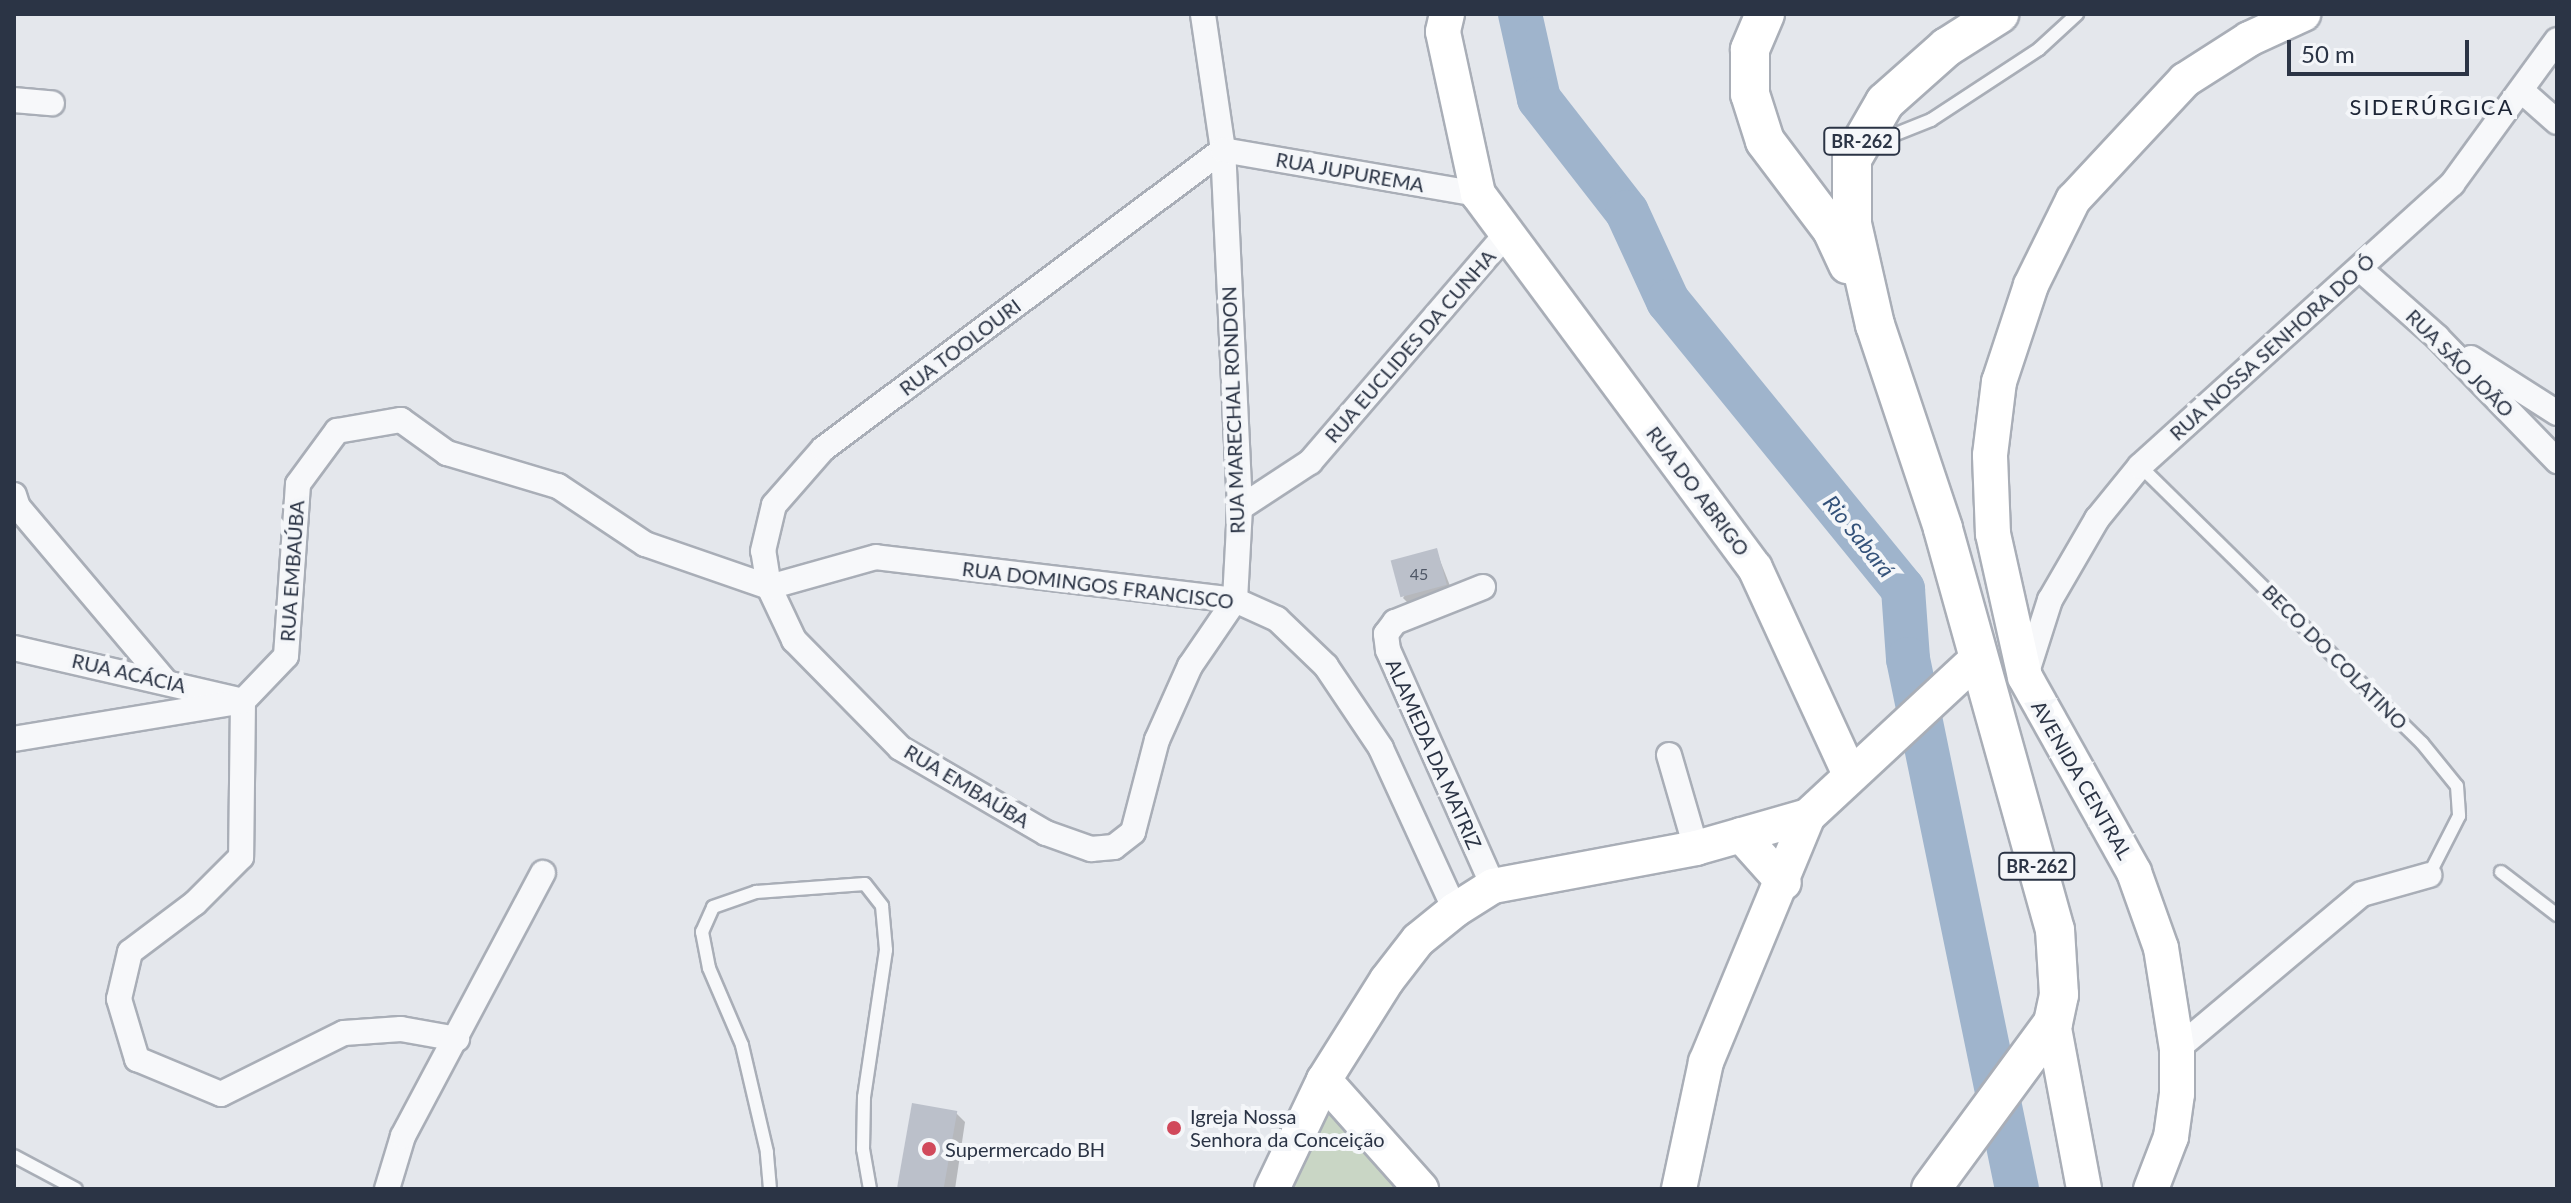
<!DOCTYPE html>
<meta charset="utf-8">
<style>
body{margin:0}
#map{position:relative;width:2571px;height:1203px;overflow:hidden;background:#e4e7ec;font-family:Lato,sans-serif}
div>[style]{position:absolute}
.green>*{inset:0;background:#c9d6c5}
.shadow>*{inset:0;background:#0003}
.river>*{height:44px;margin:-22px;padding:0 22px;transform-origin:22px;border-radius:22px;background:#9fb4cc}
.building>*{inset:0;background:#bbc0ca;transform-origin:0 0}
.roads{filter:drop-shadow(2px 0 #a9aeb7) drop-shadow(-2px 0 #a9aeb7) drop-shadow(0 2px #a9aeb7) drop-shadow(0 -2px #a9aeb7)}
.lane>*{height:12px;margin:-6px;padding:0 6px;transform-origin:6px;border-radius:6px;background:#f7f8fa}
.street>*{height:24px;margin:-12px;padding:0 12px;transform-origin:12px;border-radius:12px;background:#f7f8fa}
.secondary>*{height:34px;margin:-17px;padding:0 17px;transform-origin:17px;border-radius:17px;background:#fff}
.primary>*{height:38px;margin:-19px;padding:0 19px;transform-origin:19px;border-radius:19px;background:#fff}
.dots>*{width:22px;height:22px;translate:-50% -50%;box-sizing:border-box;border:4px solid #f4f6f9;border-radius:50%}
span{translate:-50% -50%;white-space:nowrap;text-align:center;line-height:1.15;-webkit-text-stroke:8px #f4f6f9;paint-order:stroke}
.number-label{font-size:16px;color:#4f5766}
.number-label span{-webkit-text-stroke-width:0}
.shield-label span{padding:2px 6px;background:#f4f6f9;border:2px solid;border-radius:6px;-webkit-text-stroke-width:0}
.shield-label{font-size:18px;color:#2b3445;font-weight:700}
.street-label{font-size:20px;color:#2b3445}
.poi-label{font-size:20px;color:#2b3445}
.left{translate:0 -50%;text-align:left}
.neighbourhood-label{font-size:22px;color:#1d2536;letter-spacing:2px}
.water-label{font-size:22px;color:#34527a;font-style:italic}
.frame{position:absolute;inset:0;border:16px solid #2b3445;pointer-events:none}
.scale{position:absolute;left:2287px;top:40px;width:182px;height:36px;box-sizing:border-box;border:4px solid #2b3445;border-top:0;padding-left:10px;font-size:24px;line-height:28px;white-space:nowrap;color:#2b3445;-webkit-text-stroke:6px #f4f6f9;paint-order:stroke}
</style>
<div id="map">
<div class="green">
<div style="clip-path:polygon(1333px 1107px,1404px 1189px,1282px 1189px)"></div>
</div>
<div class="shadow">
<div style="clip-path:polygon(1436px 550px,1452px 591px,1409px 604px,1403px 598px)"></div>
<div style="clip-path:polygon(956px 1113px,965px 1122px,955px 1189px,906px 1189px)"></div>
</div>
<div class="river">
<div style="left:1520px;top:14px;width:87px;rotate:77.4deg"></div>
<div style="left:1539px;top:99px;width:143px;rotate:52.1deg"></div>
<div style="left:1627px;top:212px;width:98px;rotate:65.3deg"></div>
<div style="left:1668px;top:301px;width:372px;rotate:50.8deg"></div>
<div style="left:1903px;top:589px;width:70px;rotate:85.9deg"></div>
<div style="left:1908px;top:659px;width:541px;rotate:78.38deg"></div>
</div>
<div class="building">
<div style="left:1437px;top:548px;width:38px;height:48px;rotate:75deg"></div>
<div style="left:912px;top:1103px;width:46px;height:85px;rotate:10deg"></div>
</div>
<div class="roads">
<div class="lane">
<div style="left:1871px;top:144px;width:65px;rotate:-21.8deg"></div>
<div style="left:1931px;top:120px;width:129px;rotate:-33.3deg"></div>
<div style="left:2039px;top:49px;width:52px;rotate:-42.6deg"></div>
<div style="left:2140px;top:466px;width:395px;rotate:44.5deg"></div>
<div style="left:2422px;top:743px;width:55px;rotate:50.9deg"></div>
<div style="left:2457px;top:786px;width:30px;rotate:86deg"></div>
<div style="left:2459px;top:816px;width:66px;rotate:117deg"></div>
<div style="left:2501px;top:872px;width:71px;rotate:37.5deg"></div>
<div style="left:14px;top:1156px;width:70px;rotate:28deg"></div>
<div style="left:770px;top:1189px;width:37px;rotate:-95deg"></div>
<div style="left:767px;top:1152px;width:110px;rotate:-103.2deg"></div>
<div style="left:742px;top:1045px;width:84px;rotate:-113.2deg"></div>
<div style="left:709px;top:968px;width:37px;rotate:-101deg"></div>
<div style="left:702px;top:932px;width:27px;rotate:-66deg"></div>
<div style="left:713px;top:907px;width:46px;rotate:-19.2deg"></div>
<div style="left:756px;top:892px;width:109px;rotate:-4.2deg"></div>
<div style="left:865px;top:884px;width:28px;rotate:52deg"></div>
<div style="left:882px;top:906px;width:44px;rotate:84.8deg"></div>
<div style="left:886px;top:950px;width:149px;rotate:98.5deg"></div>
<div style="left:864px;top:1097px;width:52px;rotate:91.1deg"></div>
<div style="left:863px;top:1149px;width:41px;rotate:80.1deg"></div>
</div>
<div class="street">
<div style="left:2523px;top:92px;width:45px;rotate:41.4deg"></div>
<div style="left:14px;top:100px;width:38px;rotate:5deg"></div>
<div style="left:2360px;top:269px;width:103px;rotate:41.4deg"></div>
<div style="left:2437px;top:337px;width:173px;rotate:45.9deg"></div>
<div style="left:2471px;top:358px;width:102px;rotate:32.6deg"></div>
<div style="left:14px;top:495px;width:13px;rotate:72deg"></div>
<div style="left:18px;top:507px;width:228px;rotate:49.8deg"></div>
<div style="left:1240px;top:508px;width:84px;rotate:-33.3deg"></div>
<div style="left:1310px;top:462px;width:301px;rotate:-49.3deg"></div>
<div style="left:1483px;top:587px;width:95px;rotate:158.3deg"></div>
<div style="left:1395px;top:622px;width:15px;rotate:127deg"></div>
<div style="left:1386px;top:634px;width:16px;rotate:83deg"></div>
<div style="left:1388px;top:650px;width:258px;rotate:66deg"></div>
<div style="left:14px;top:648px;width:235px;rotate:13deg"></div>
<div style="left:243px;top:701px;width:156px;rotate:90.7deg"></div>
<div style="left:241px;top:857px;width:65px;rotate:135deg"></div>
<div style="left:195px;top:903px;width:81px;rotate:143deg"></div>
<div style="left:130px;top:952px;width:48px;rotate:103.2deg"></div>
<div style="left:119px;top:999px;width:63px;rotate:73.3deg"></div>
<div style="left:137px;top:1059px;width:91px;rotate:22.6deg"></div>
<div style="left:221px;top:1094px;width:137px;rotate:-26.4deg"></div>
<div style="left:344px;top:1033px;width:57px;rotate:-4deg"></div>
<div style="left:401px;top:1029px;width:57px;rotate:10.1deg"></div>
<div style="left:2026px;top:675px;width:79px;rotate:-72.3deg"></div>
<div style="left:2050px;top:600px;width:94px;rotate:-59.9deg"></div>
<div style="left:2097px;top:519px;width:68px;rotate:-50.9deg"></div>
<div style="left:2140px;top:466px;width:421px;rotate:-42.1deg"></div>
<div style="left:2452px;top:184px;width:178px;rotate:-53.9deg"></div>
<div style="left:14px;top:739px;width:232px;rotate:-9.4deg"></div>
<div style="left:243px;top:701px;width:62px;rotate:-46.3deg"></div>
<div style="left:286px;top:656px;width:172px;rotate:-86deg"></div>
<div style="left:298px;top:484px;width:66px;rotate:-53.7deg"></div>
<div style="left:337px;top:431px;width:65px;rotate:-9.8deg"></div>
<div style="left:401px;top:420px;width:57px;rotate:35.7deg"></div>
<div style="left:447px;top:453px;width:116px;rotate:16.6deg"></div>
<div style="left:558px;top:486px;width:105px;rotate:33.7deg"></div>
<div style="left:645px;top:544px;width:131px;rotate:19.1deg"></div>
<div style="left:769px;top:587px;width:59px;rotate:64.7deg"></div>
<div style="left:794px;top:640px;width:151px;rotate:45.5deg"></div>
<div style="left:900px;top:748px;width:169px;rotate:30.2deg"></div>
<div style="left:1046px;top:833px;width:48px;rotate:19.6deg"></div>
<div style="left:1091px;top:849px;width:23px;rotate:-5deg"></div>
<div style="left:1114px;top:847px;width:24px;rotate:-38deg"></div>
<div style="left:1133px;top:832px;width:95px;rotate:-75.4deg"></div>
<div style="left:1157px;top:740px;width:81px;rotate:-66deg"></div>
<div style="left:1190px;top:666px;width:80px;rotate:-55.7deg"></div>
<div style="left:1235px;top:600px;width:92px;rotate:-86.9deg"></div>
<div style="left:1240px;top:508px;width:358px;rotate:-92.7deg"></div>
<div style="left:1223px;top:150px;width:137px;rotate:-98.4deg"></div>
<div style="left:1669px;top:755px;width:97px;rotate:73.8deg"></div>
<div style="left:1455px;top:910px;width:178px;rotate:-114.6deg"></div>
<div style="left:1381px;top:748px;width:99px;rotate:-123.9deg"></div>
<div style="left:1326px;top:666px;width:68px;rotate:-136.2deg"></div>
<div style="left:1277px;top:619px;width:46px;rotate:-155.7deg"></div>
<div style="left:1235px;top:600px;width:362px;rotate:-173.2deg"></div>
<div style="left:876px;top:557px;width:111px;rotate:164.3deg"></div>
<div style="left:769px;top:587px;width:36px;rotate:-99deg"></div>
<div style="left:763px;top:551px;width:47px;rotate:-76.6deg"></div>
<div style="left:774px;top:505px;width:74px;rotate:-48.8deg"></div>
<div style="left:823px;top:449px;width:499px;rotate:-36.8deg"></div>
<div style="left:1223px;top:150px;width:259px;rotate:9.8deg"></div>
<div style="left:2177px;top:1049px;width:241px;rotate:-40deg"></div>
<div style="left:2362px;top:894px;width:70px;rotate:-15.8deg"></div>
<div style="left:387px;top:1189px;width:55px;rotate:-73.2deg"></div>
<div style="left:403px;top:1136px;width:298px;rotate:-62deg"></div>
</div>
<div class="secondary">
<div style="left:1447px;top:14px;width:18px;rotate:103deg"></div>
<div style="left:1443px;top:32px;width:166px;rotate:77.8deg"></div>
<div style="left:1478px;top:194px;width:465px;rotate:53.5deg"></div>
<div style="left:1755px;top:568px;width:225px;rotate:65.3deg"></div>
<div style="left:1741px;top:835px;width:64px;rotate:48.1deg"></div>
<div style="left:2053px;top:1023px;width:169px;rotate:79.4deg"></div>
<div style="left:1324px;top:1080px;width:146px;rotate:48.3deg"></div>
<div style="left:1272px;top:1189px;width:121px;rotate:-64.5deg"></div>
<div style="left:1324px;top:1080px;width:118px;rotate:-57.8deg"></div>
<div style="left:1387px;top:980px;width:51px;rotate:-52.2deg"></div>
<div style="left:1418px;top:940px;width:48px;rotate:-39deg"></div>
<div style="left:1455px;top:910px;width:45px;rotate:-32.3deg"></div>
<div style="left:1493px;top:886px;width:207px;rotate:-10.6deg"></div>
<div style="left:1696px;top:848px;width:116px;rotate:-15.9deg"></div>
<div style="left:1808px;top:816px;width:232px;rotate:-42.9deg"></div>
<div style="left:1679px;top:1189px;width:130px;rotate:-78deg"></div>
<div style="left:1706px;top:1062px;width:266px;rotate:-67.5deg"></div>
<div style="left:2151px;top:1189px;width:56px;rotate:-69deg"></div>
<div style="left:2171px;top:1137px;width:43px;rotate:-82.1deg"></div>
<div style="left:2177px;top:1094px;width:45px;rotate:-90deg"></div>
<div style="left:2177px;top:1049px;width:102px;rotate:-99deg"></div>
<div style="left:2161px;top:948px;width:81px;rotate:-109.6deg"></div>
<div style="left:2134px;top:872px;width:223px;rotate:-119.2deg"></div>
<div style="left:2025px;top:677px;width:147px;rotate:-102.6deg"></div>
<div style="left:1993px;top:534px;width:79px;rotate:-92.2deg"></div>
<div style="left:1990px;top:455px;width:74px;rotate:-83deg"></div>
<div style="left:1999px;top:382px;width:102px;rotate:-71.7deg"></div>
<div style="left:2031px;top:285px;width:95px;rotate:-63.7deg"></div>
<div style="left:2073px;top:200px;width:164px;rotate:-47deg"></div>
<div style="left:2185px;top:80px;width:76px;rotate:-32.6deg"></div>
<div style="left:2249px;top:39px;width:60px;rotate:-24.8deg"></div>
</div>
<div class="primary">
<div style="left:1765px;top:14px;width:39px;rotate:113deg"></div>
<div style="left:1750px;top:50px;width:44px;rotate:90deg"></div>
<div style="left:1750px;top:94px;width:49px;rotate:72.3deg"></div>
<div style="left:1765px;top:141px;width:111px;rotate:53deg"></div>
<div style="left:1832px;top:230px;width:38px;rotate:65deg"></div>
<div style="left:1931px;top:1189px;width:206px;rotate:-53.7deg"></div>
<div style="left:2053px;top:1023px;width:29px;rotate:-78deg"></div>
<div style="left:2059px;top:995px;width:65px;rotate:-93.5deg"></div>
<div style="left:2055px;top:930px;width:417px;rotate:-105.6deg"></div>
<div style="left:1943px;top:528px;width:214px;rotate:-108.5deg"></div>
<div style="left:1875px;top:325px;width:104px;rotate:-102.8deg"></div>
<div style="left:1852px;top:224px;width:65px;rotate:-90deg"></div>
<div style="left:1852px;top:159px;width:66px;rotate:-59.9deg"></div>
<div style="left:1885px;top:102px;width:83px;rotate:-41.6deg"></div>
<div style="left:1947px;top:47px;width:62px;rotate:-32.4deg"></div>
</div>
</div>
<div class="dots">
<div style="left:1174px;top:1128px;background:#d1495b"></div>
<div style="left:929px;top:1149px;background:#d1495b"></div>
</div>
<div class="number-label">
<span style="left:1419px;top:574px">45</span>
</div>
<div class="shield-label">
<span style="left:1862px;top:141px">BR-262</span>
<span style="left:2037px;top:866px">BR-262</span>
</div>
<div class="street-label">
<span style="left:1350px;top:172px;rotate:10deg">RUA JUPUREMA</span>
<span style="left:1410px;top:346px;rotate:-49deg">RUA EUCLIDES DA CUNHA</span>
<span style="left:960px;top:347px;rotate:-37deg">RUA TOOLOURI</span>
<span style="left:2272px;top:347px;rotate:-42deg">RUA NOSSA SENHORA DO Ó</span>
<span style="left:2460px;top:363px;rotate:45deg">RUA SÃO JOÃO</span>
<span style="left:1233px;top:410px;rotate:-92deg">RUA MARECHAL RONDON</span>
<span style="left:1698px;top:491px;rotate:53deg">RUA DO ABRIGO</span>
<span style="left:292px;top:571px;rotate:-86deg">RUA EMBAÚBA</span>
<span style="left:1098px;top:585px;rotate:7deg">RUA DOMINGOS FRANCISCO</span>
<span style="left:2335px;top:657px;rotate:45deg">BECO DO COLATINO</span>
<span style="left:129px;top:673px;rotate:13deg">RUA ACÁCIA</span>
<span style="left:1434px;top:754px;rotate:66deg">ALAMEDA DA MATRIZ</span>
<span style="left:2082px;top:780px;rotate:60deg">AVENIDA CENTRAL</span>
<span style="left:967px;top:786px;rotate:31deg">RUA EMBAÚBA</span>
</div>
<div class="poi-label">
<span class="left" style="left:1190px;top:1128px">Igreja Nossa<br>Senhora da Conceição</span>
<span class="left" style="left:945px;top:1149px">Supermercado BH</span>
</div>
<div class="neighbourhood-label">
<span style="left:2432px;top:107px">SIDERÚRGICA</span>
</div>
<div class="water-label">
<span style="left:1859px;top:536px;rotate:51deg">Rio Sabará</span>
</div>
<div class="frame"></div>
<div class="scale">50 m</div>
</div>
